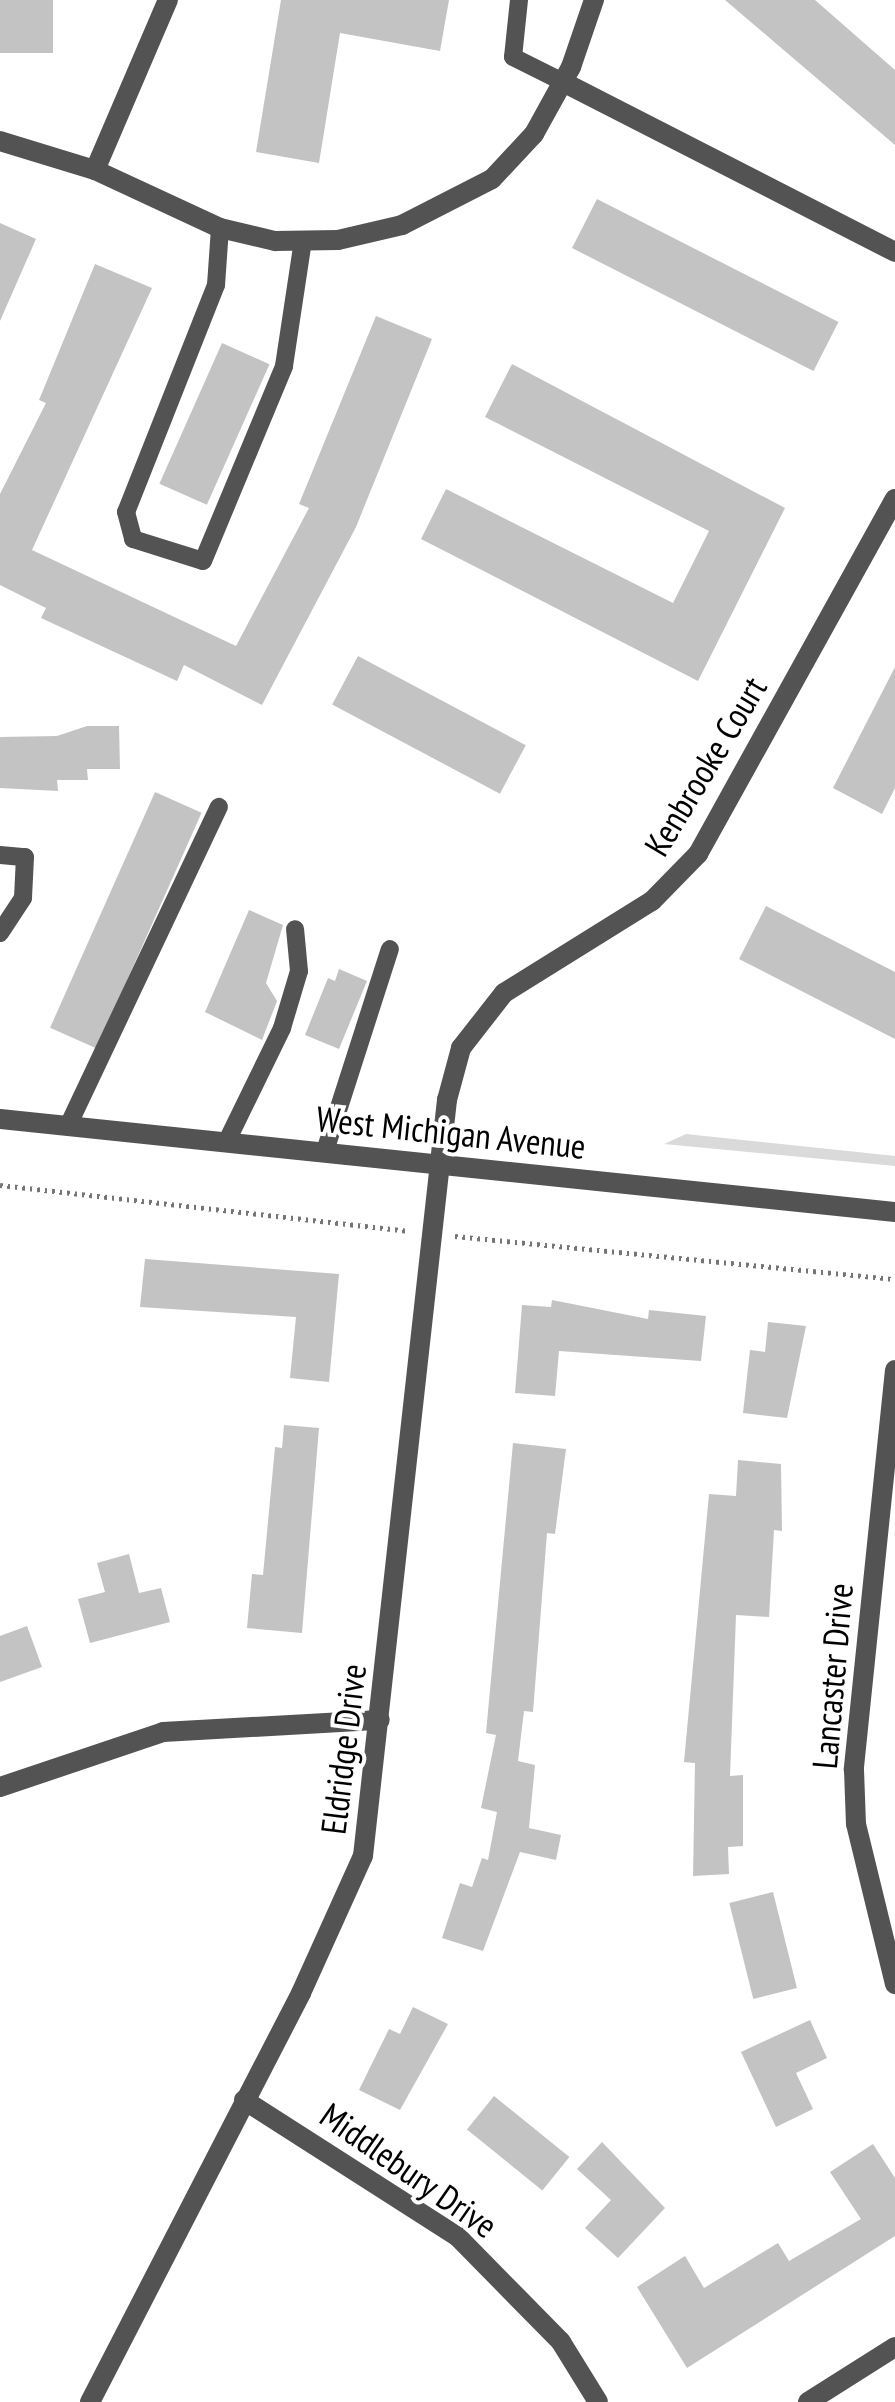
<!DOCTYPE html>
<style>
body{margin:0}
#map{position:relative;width:895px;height:2402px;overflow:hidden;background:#fff;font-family:"PT Sans Narrow",sans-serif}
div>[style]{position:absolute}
.green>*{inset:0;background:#dadada}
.building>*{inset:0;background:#c3c3c3;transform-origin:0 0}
.path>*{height:5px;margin-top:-2.5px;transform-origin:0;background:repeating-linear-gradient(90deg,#757575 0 2.5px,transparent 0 7.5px)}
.service>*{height:18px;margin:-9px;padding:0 9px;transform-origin:9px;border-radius:9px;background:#535353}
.minor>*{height:20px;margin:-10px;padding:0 10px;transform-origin:10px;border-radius:10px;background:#535353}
.tertiary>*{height:20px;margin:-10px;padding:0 10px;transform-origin:10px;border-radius:10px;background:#535353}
span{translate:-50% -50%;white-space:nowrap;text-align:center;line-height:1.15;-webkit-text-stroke:8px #fff;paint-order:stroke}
.street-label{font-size:35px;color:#000}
</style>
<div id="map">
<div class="green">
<div style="clip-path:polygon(686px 1134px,895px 1156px,895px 1166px,664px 1144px)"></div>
</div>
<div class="building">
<div style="left:0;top:0;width:53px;height:53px"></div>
<div style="clip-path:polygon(281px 0,449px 0,440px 51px,340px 33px,319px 163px,256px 152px)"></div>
<div style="clip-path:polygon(725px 0,815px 0,895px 70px,895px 145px)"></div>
<div style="left:597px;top:199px;width:271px;height:55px;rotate:27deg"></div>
<div style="clip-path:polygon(0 223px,36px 239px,0 321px)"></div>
<div style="clip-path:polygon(95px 264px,152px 288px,32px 550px,236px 646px,309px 508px,299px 504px,376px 316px,432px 339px,356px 527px,262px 705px,184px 665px,177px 681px,41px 618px,46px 608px,0 585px,0 494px,46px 403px,39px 400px)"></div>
<div style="left:222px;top:343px;width:52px;height:154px;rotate:24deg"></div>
<div style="clip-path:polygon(512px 364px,785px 508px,698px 681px,421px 539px,446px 489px,673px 603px,709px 531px,485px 417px)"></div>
<div style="left:358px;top:656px;width:190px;height:55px;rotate:28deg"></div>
<div style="clip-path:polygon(895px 667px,895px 788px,882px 814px,833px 788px)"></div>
<div style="clip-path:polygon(87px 726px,119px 726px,120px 769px,87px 769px,88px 780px,57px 780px,58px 791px,0 788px,0 737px,57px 736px)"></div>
<div style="left:155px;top:792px;width:51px;height:258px;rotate:24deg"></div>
<div style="clip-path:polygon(766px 906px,895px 972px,895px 1039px,739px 959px)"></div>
<div style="clip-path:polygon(249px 910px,283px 925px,266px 983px,277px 1001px,262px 1040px,205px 1012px)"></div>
<div style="clip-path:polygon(339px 969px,367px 981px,339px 1049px,305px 1035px,328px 978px,335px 981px)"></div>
<div style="clip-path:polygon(145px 1259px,339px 1274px,329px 1382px,290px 1378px,296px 1317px,140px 1307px)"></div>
<div style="clip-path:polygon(552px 1300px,648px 1319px,649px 1310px,706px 1316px,701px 1361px,559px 1351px,555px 1396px,515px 1393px,522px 1305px,551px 1307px)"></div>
<div style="clip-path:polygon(768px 1322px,806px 1326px,787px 1418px,743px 1413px,750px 1350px,765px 1352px)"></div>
<div style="clip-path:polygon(284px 1425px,319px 1428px,302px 1633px,247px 1628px,252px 1574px,263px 1575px,275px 1447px,282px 1448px)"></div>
<div style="clip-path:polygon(513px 1443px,566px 1449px,555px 1534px,547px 1533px,533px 1712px,524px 1711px,518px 1761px,535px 1765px,529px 1828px,561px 1835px,556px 1860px,520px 1852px,483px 1951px,442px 1938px,460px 1883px,472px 1887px,482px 1858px,488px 1860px,497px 1812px,481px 1808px,496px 1735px,486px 1733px)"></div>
<div style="clip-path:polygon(738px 1460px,781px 1464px,782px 1531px,774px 1530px,769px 1617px,736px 1615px,730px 1776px,743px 1775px,743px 1846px,728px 1847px,729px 1874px,693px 1876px,695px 1763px,684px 1762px,709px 1494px,736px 1496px)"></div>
<div style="clip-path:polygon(129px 1554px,139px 1593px,161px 1588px,170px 1622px,90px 1643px,78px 1599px,105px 1592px,97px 1563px)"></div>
<div style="clip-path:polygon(27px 1626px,42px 1667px,0 1682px,0 1636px)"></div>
<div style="left:773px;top:1892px;width:99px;height:45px;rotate:76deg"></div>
<div style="clip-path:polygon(413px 2007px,448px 2024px,400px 2110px,359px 2090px,389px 2029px,400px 2034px)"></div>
<div style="clip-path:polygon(810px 2020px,827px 2058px,796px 2073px,813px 2109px,776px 2127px,741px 2052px)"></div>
<div style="left:494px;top:2096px;width:97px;height:43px;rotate:39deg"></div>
<div style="clip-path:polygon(602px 2142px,665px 2208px,618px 2258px,585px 2228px,611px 2200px,577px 2169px)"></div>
<div style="clip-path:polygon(873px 2144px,895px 2178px,895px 2236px,687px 2368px,637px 2287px,685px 2256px,704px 2288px,778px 2243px,789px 2261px,861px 2219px,830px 2172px)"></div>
</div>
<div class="path">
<div style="left:0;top:1185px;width:412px;rotate:6.4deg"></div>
<div style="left:455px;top:1236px;width:442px;rotate:5.6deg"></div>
</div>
<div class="service">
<div style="left:519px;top:0;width:57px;rotate:96deg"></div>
<div style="left:513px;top:57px;width:56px;rotate:26.6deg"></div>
<div style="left:220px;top:228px;width:57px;rotate:94deg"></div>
<div style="left:216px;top:285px;width:244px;rotate:111.6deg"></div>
<div style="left:126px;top:512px;width:28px;rotate:75deg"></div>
<div style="left:133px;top:539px;width:73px;rotate:17.4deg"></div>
<div style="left:203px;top:561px;width:211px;rotate:-67.4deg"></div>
<div style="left:284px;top:366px;width:127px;rotate:-81.4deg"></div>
<div style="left:0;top:855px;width:25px;rotate:5deg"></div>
<div style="left:25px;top:857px;width:41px;rotate:92.8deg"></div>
<div style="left:23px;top:898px;width:42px;rotate:123.3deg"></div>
<div style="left:68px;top:1126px;width:353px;rotate:-64.7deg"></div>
<div style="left:227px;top:1141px;width:126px;rotate:-64deg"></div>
<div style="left:282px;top:1028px;width:59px;rotate:-73.4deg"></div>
<div style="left:299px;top:971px;width:42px;rotate:-95.4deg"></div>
<div style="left:325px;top:1151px;width:212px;rotate:-72.2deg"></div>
</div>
<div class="minor">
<div style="left:563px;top:82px;width:373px;rotate:27.1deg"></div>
<div style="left:0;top:141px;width:99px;rotate:17deg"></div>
<div style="left:95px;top:170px;width:138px;rotate:24.9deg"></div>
<div style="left:220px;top:228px;width:57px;rotate:13.3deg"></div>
<div style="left:275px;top:241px;width:63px;rotate:-0.9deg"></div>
<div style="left:338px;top:240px;width:66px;rotate:-13.2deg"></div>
<div style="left:402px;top:225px;width:101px;rotate:-27.1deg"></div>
<div style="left:492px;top:179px;width:62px;rotate:-47deg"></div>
<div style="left:534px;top:134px;width:77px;rotate:-61.1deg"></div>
<div style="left:571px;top:67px;width:71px;rotate:-71.1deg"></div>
<div style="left:95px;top:170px;width:185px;rotate:-66.8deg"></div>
<div style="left:895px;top:1370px;width:402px;rotate:95.9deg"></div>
<div style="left:854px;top:1770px;width:54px;rotate:87.9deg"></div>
<div style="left:856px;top:1824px;width:165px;rotate:76.3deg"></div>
<div style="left:0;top:1787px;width:172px;rotate:-18.6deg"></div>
<div style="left:163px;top:1732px;width:217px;rotate:-3.2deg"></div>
<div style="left:244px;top:2100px;width:253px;rotate:32.6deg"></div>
<div style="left:457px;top:2236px;width:148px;rotate:45.5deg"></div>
<div style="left:561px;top:2342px;width:70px;rotate:58.3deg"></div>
<div style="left:90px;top:2402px;width:460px;rotate:-62.7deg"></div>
<div style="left:301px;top:1993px;width:150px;rotate:-65.7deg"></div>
<div style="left:363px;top:1856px;width:761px;rotate:-83.66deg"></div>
<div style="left:447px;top:1100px;width:54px;rotate:-74.9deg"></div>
<div style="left:461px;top:1048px;width:70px;rotate:-52deg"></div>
<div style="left:504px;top:993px;width:174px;rotate:-31.9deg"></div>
<div style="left:652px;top:901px;width:66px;rotate:-45.6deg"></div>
<div style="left:698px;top:854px;width:406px;rotate:-61deg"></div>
<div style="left:808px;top:2402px;width:103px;rotate:-32.3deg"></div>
</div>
<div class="tertiary">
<div style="left:0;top:1119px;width:900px;rotate:5.93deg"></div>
</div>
<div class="street-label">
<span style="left:705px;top:766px;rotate:-59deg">Kenbrooke Court</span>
<span style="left:451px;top:1132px;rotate:6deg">West Michigan Avenue</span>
<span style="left:832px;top:1676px;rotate:-85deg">Lancaster Drive</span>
<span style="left:343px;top:1749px;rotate:-83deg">Eldridge Drive</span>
<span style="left:409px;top:2170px;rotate:35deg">Middlebury Drive</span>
</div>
</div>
